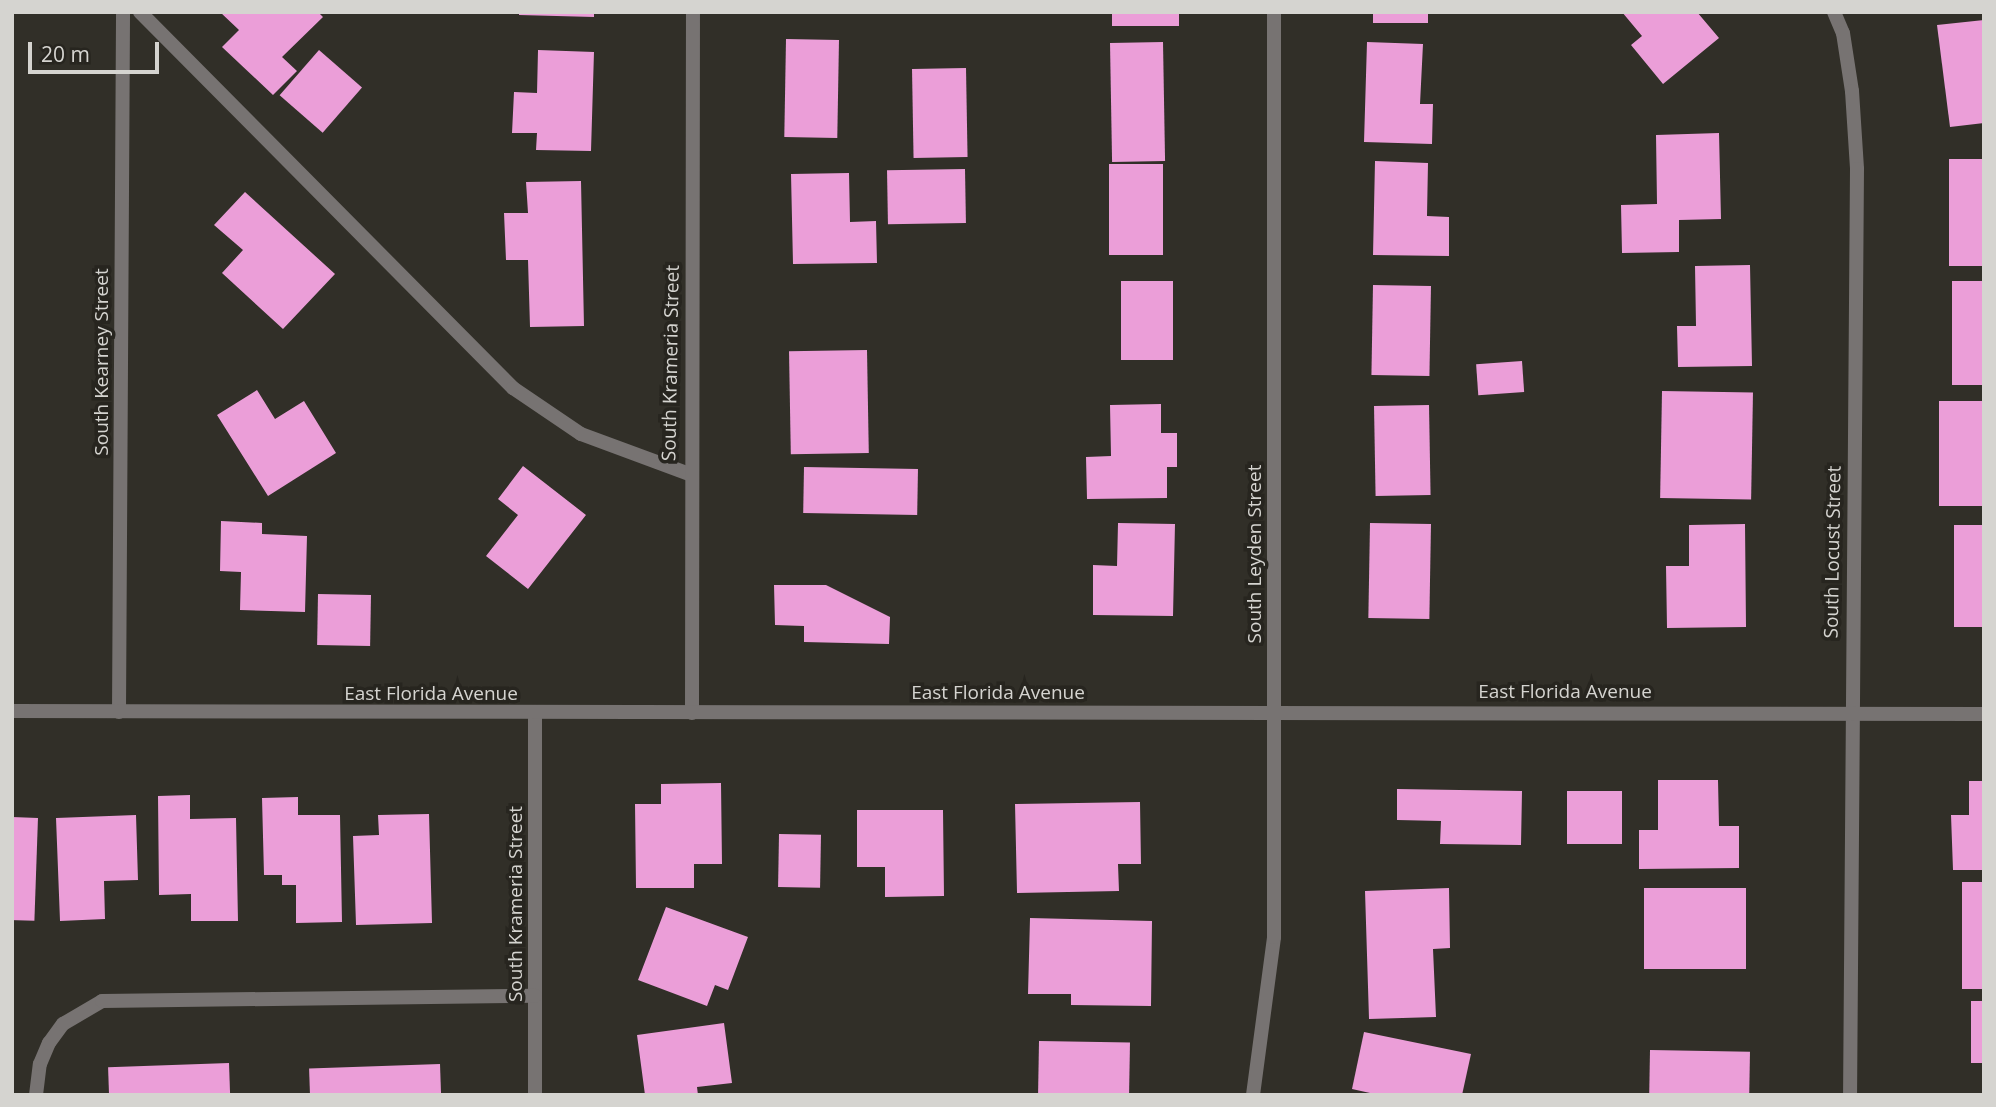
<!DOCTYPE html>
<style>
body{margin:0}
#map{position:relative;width:1996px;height:1107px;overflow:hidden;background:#312f28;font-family:"Open Sans",sans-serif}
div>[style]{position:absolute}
.building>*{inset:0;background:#eb9ed8;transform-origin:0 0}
.service>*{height:14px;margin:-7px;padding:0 7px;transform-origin:7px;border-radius:7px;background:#777372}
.minor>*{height:14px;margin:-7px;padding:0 7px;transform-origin:7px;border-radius:7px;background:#777372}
.tertiary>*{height:14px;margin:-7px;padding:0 7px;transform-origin:7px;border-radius:7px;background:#777372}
span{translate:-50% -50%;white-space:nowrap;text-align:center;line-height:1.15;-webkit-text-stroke:7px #27251f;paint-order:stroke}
.street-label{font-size:19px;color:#d5d4d0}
.frame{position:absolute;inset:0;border:14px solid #d5d4d0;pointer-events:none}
.scale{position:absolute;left:28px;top:42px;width:131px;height:32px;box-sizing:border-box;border:4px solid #d5d4d0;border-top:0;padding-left:9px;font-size:21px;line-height:24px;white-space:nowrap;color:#d5d4d0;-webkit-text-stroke:5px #27251f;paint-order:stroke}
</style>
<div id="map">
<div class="building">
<div style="clip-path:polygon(220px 12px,318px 12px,323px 17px,282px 57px,297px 71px,273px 95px,222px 47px,239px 30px)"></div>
<div style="clip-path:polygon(519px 12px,594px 12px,594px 17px,519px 15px)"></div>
<div style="left:1112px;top:12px;width:67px;height:14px"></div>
<div style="left:1373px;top:12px;width:55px;height:11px"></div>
<div style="clip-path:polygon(1622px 12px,1697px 12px,1719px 38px,1663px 84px,1631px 45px,1642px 36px)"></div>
<div style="clip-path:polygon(1984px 20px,1984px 123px,1950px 127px,1937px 25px)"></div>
<div style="left:786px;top:39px;width:53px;height:98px;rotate:1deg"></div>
<div style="left:1163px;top:42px;width:119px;height:53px;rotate:89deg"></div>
<div style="clip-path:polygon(1367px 42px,1423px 44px,1420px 104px,1433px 104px,1432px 144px,1364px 142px)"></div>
<div style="left:319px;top:50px;width:57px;height:60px;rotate:41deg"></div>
<div style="clip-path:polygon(538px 50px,594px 52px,591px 151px,536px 150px,537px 133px,512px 133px,514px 92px,537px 93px)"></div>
<div style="left:966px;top:68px;width:89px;height:54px;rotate:89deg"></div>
<div style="clip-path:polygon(1719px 133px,1721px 219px,1679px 220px,1679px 252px,1622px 253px,1621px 205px,1657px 204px,1656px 135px)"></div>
<div style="left:1949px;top:159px;width:35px;height:107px"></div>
<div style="clip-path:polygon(1375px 161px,1428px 163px,1427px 216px,1449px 217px,1449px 256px,1373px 255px)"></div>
<div style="left:1163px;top:164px;width:91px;height:54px;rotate:90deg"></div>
<div style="left:965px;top:169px;width:54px;height:78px;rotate:89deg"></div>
<div style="clip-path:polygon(849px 173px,850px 222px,876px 221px,877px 263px,793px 264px,791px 174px)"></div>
<div style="clip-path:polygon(581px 181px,584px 326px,530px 327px,528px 260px,506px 260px,504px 213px,528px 213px,526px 182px)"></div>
<div style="clip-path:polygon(245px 192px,335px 274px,283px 329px,222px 273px,243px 250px,214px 225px)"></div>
<div style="clip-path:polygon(1750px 265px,1752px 366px,1678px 367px,1677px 326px,1696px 326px,1695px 266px)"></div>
<div style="left:1121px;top:281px;width:52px;height:79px"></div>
<div style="left:1952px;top:281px;width:32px;height:104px"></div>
<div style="left:1373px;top:285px;width:58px;height:90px;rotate:1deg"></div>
<div style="left:867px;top:350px;width:103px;height:78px;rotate:89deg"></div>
<div style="left:1522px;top:361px;width:31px;height:46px;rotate:86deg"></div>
<div style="clip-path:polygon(257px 390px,275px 419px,304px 401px,336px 453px,268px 496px,217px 415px)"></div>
<div style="left:1662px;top:391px;width:91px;height:107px;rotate:1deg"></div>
<div style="left:1984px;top:401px;width:105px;height:45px;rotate:90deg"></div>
<div style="clip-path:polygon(1161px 404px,1161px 433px,1177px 433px,1177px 467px,1167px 467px,1167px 498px,1087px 499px,1086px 457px,1111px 456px,1110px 405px)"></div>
<div style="left:1429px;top:405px;width:90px;height:55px;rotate:89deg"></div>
<div style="clip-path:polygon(523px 466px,586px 515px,528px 589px,486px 556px,518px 515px,498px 499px)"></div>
<div style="left:804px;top:467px;width:114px;height:46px;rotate:1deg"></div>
<div style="clip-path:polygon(221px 521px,262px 523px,262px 534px,307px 536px,305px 612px,240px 610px,241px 572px,220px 571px)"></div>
<div style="clip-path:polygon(1118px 523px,1175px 524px,1173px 616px,1093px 615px,1093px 565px,1117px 566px)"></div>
<div style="left:1370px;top:523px;width:61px;height:95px;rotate:1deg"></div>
<div style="clip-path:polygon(1745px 524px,1746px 627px,1667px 628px,1666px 566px,1689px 566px,1689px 525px)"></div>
<div style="left:1984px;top:525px;width:102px;height:30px;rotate:90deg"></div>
<div style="clip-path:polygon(774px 585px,826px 585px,890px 617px,889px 644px,804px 642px,804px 626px,775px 625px)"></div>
<div style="left:318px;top:594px;width:53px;height:51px;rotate:1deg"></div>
<div style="clip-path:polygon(1658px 780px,1718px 780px,1719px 826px,1739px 826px,1739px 868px,1639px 869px,1639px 830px,1658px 830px)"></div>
<div style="clip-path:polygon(1969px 781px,1984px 781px,1984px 870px,1953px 870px,1951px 815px,1969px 815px)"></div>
<div style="clip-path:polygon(721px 783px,722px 864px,694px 864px,694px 888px,636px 888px,635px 804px,661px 804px,661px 784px)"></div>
<div style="clip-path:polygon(1397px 789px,1522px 791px,1521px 845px,1440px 844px,1441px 821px,1397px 820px)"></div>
<div style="left:1567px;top:791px;width:55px;height:53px"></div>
<div style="clip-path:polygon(190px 795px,190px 819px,236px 818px,238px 921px,191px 921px,191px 894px,159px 895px,158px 796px)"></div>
<div style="clip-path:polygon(298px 797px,298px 815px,340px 815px,342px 922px,296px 923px,296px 885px,282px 885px,282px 875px,264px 875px,262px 798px)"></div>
<div style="clip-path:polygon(1140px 802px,1141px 864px,1118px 864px,1119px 891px,1017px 893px,1015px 804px)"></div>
<div style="clip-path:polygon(857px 810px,943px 810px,944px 896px,885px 897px,885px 867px,857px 867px)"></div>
<div style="clip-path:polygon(429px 814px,432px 923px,356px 925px,353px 836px,379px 835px,378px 815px)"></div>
<div style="clip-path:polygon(136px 815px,138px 880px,104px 881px,105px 919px,60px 921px,56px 818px)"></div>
<div style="left:12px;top:817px;width:26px;height:103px;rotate:2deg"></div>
<div style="left:779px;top:834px;width:42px;height:53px;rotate:1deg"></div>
<div style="left:1962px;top:882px;width:22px;height:107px"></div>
<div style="clip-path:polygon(1449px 888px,1450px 948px,1433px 949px,1436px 1017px,1369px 1019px,1365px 891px)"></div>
<div style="left:1644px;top:888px;width:102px;height:81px"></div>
<div style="clip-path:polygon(666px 907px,748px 937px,728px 990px,715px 985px,707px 1006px,638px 980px)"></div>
<div style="clip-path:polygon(1030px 918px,1152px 921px,1151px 1006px,1071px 1005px,1071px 994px,1028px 994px)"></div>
<div style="left:1971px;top:1001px;width:13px;height:62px"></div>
<div style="clip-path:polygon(724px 1023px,732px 1083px,697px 1087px,698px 1095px,645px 1095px,637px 1035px)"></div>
<div style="clip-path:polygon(1364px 1032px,1471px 1054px,1462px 1095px,1379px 1095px,1352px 1089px)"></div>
<div style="left:1039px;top:1041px;width:91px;height:54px;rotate:1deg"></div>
<div style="left:1650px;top:1050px;width:100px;height:45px;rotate:1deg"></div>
<div style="left:229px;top:1063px;width:32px;height:121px;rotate:88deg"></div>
<div style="left:440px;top:1064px;width:31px;height:131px;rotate:88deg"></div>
</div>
<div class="service">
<div style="left:140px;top:12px;width:530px;rotate:45.23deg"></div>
<div style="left:513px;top:388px;width:82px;rotate:34.1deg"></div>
<div style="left:581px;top:434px;width:115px;rotate:20.3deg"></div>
</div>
<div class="minor">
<div style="left:1834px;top:12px;width:23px;rotate:67deg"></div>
<div style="left:1843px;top:33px;width:59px;rotate:81.2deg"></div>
<div style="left:1852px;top:91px;width:78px;rotate:86.3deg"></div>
<div style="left:1857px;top:169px;width:926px;rotate:90.43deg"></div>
<div style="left:119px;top:712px;width:700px;rotate:-89.67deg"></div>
<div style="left:535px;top:713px;width:382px;rotate:90deg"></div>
<div style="left:692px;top:713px;width:701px;rotate:-89.92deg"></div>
<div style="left:36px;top:1095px;width:31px;rotate:-83deg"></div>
<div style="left:40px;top:1064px;width:23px;rotate:-67deg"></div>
<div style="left:49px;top:1043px;width:24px;rotate:-54deg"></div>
<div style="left:63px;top:1024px;width:45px;rotate:-30.5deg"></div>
<div style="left:102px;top:1001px;width:433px;rotate:-0.7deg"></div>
<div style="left:1253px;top:1095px;width:159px;rotate:-82.4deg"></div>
<div style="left:1274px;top:937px;width:925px;rotate:-90deg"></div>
</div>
<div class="tertiary">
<div style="left:12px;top:711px;width:1972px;rotate:0.09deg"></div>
</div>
<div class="street-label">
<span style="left:102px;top:362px;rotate:-90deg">South Kearney Street</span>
<span style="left:671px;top:363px;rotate:-89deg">South Krameria Street</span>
<span style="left:1833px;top:552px;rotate:-89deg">South Locust Street</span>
<span style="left:1255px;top:554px;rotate:-90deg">South Leyden Street</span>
<span style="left:1565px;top:692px">East Florida Avenue</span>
<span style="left:998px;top:693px">East Florida Avenue</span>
<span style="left:431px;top:694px">East Florida Avenue</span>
<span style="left:516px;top:904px;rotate:-90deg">South Krameria Street</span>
</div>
<div class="frame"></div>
<div class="scale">20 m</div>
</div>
